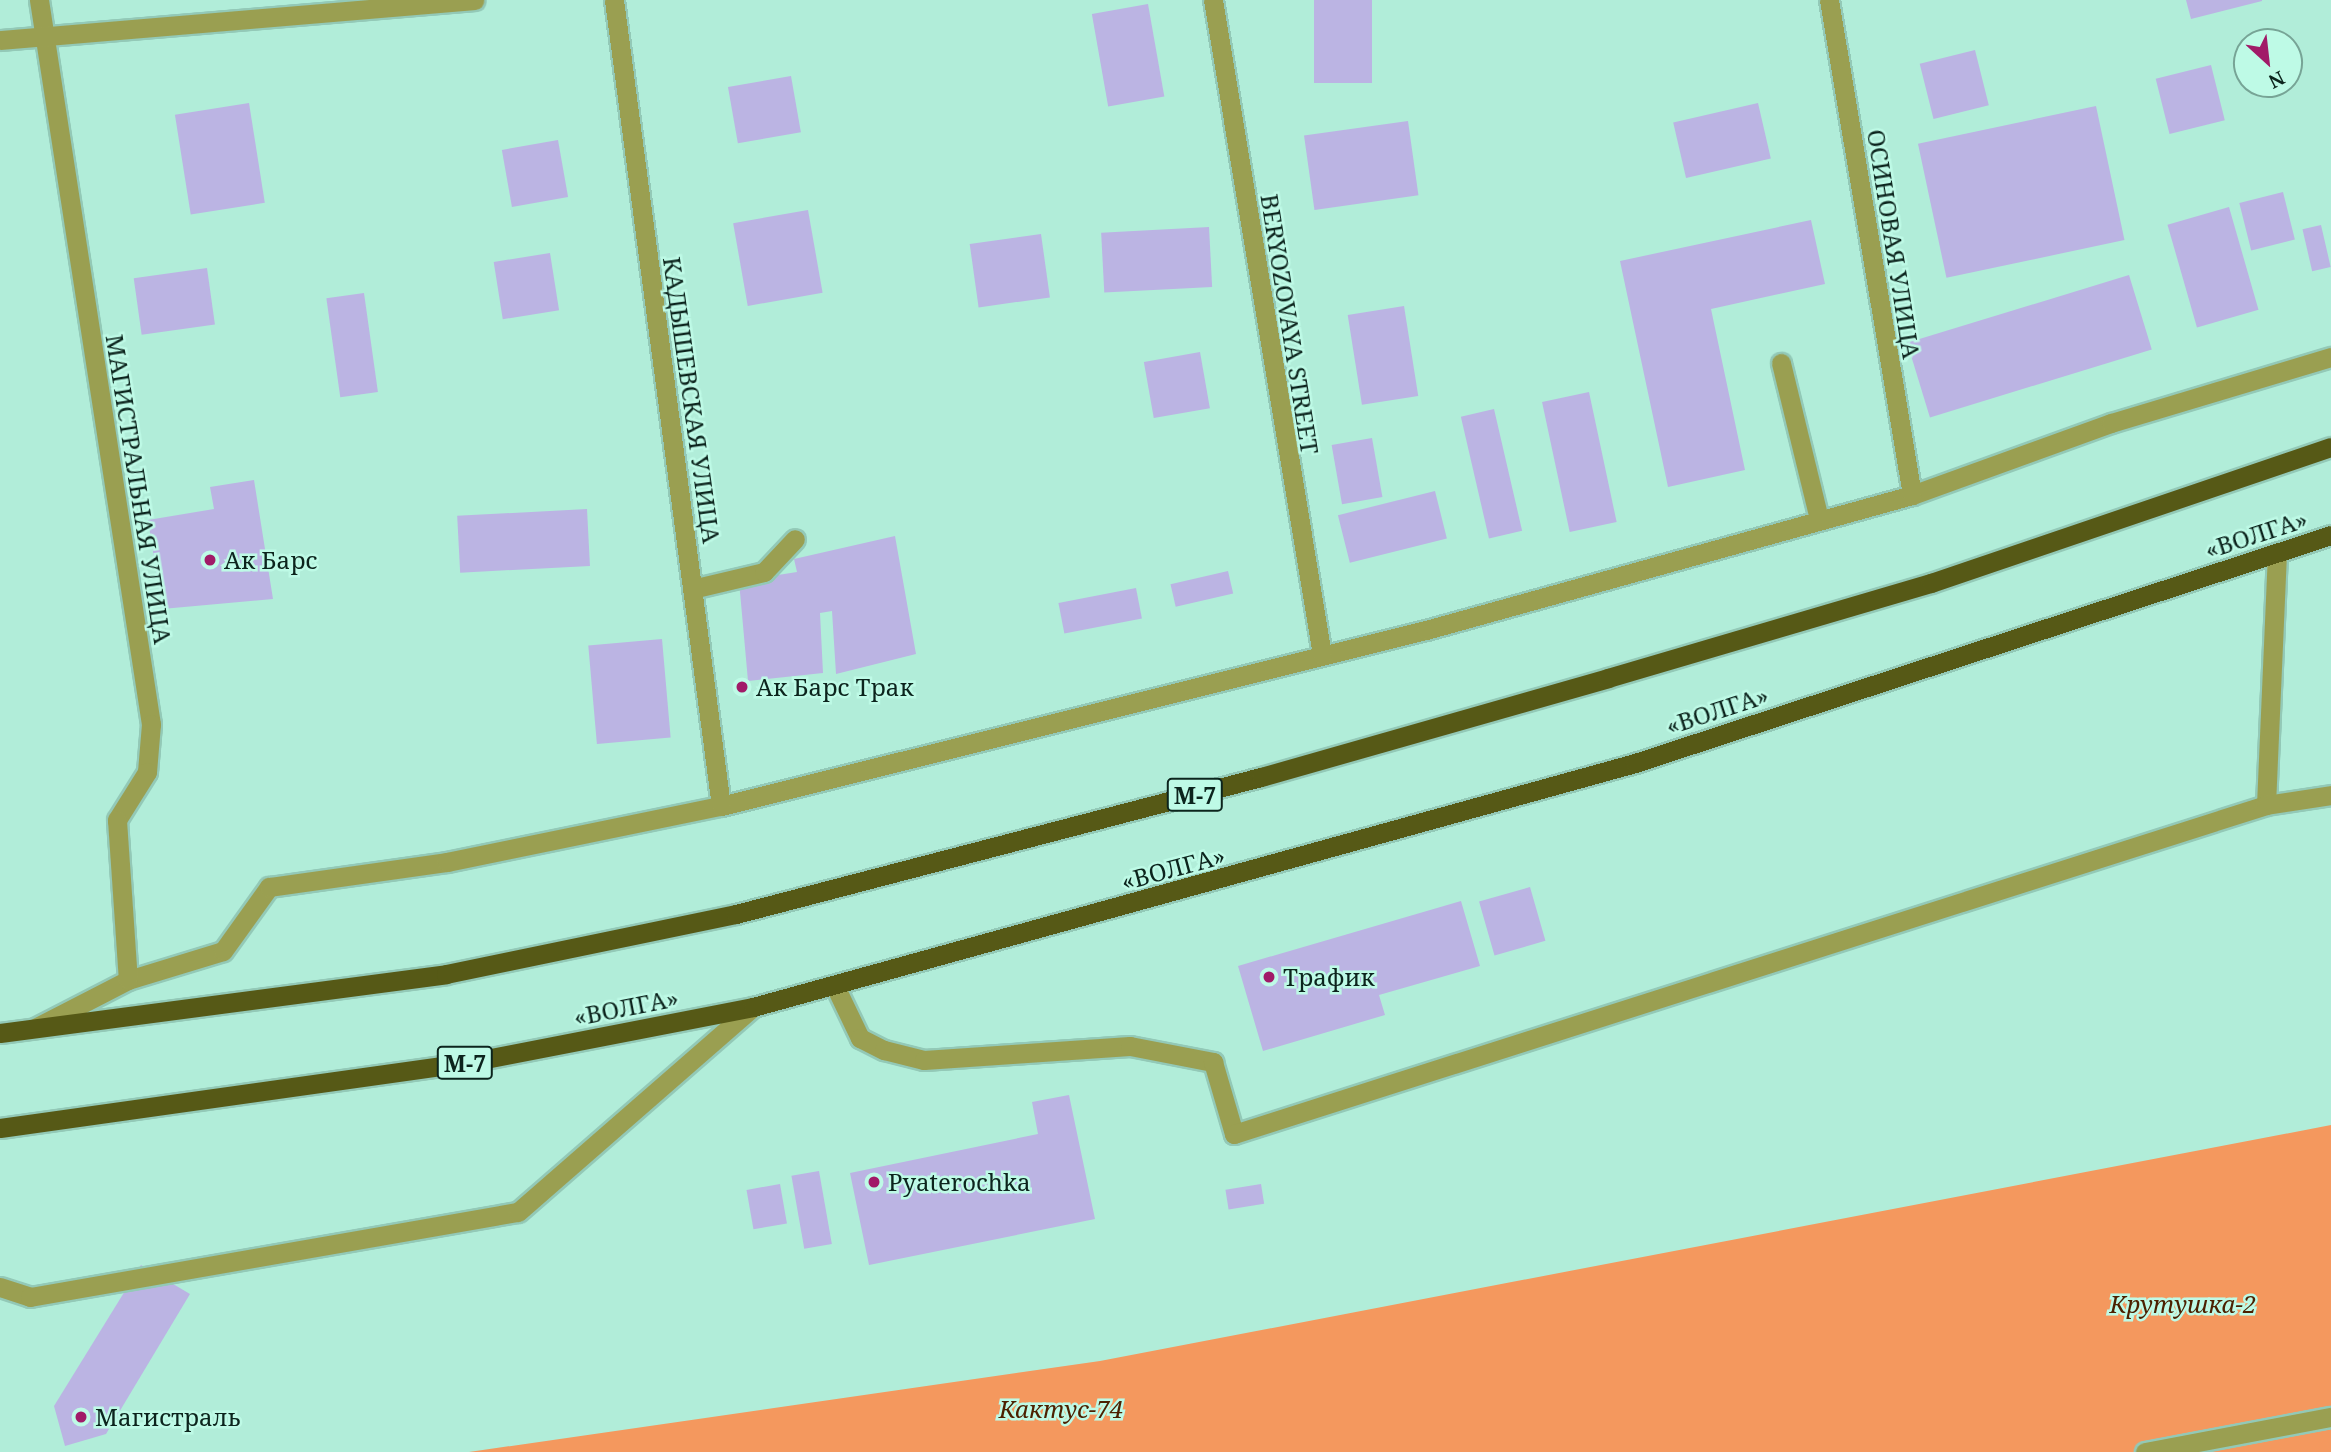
<!DOCTYPE html>
<meta charset="utf-8">
<style>
body{margin:0}
#map{position:relative;width:2331px;height:1452px;overflow:hidden;background:#b1edd9;font-family:"Noto Serif",serif}
div>[style]{position:absolute}
.green>*{inset:0;background:#f4985e}
.building>*{inset:0;background:#bbb4e3;transform-origin:0 0}
.roads{filter:drop-shadow(2px 0 #93c9b7) drop-shadow(-2px 0 #93c9b7) drop-shadow(0 2px #93c9b7) drop-shadow(0 -2px #93c9b7)}
.service>*{height:19px;margin:-9.5px;padding:0 9.5px;transform-origin:9.5px;border-radius:9.5px;background:#9a9f51}
.minor>*{height:19px;margin:-9.5px;padding:0 9.5px;transform-origin:9.5px;border-radius:9.5px;background:#9a9f51}
.trunk>*{height:19px;margin:-9.5px;padding:0 9.5px;transform-origin:9.5px;border-radius:9.5px;background:#565916}
.dots>*{width:19px;height:19px;translate:-50% -50%;box-sizing:border-box;border:4px solid #befae6;border-radius:50%}
span{translate:-50% -50%;white-space:nowrap;text-align:center;line-height:1.15;-webkit-text-stroke:5px #befae6;paint-order:stroke}
.shield-label span{padding:2px 5px;background:#befae6;border:2px solid;border-radius:5px;-webkit-text-stroke-width:0}
.shield-label{font-size:23px;color:#0c241d;font-weight:700}
.street-label{font-size:24px;color:#0c241d}
.poi-label{font-size:24px;color:#0c241d}
.left{translate:0 -50%;text-align:left}
.park-label{font-size:24px;color:#4c2000;font-style:italic}
.north{position:absolute;left:2233px;top:28px;width:70px;height:70px;box-sizing:border-box;background:#befae6;border:2px solid #77a496;border-radius:50%;rotate:153deg;font-size:19px;font-weight:700;line-height:28px;text-align:center;color:#0c241d}
.north::after{content:'';display:block;margin:auto;width:24px;height:32px;background:#a11a68;clip-path:polygon(50% 0,100% 100%,50% 72%,0 100%)}
</style>
<div id="map">
<div class="green">
<div style="clip-path:polygon(2331px 1125px,2331px 1452px,469px 1452px,1100px 1361px)"></div>
</div>
<div class="building">
<div style="left:1314px;top:0;width:58px;height:83px"></div>
<div style="clip-path:polygon(2186px 0,2262px 0,2262px 1px,2191px 19px)"></div>
<div style="left:1148px;top:4px;width:94px;height:57px;rotate:80deg"></div>
<div style="left:1975px;top:50px;width:57px;height:57px;rotate:76deg"></div>
<div style="left:2211px;top:65px;width:57px;height:57px;rotate:76deg"></div>
<div style="left:791px;top:76px;width:57px;height:64px;rotate:80deg"></div>
<div style="left:249px;top:103px;width:101px;height:75px;rotate:81deg"></div>
<div style="left:1758px;top:103px;width:57px;height:87px;rotate:77deg"></div>
<div style="left:2096px;top:106px;width:137px;height:182px;rotate:78deg"></div>
<div style="left:1408px;top:121px;width:75px;height:105px;rotate:82deg"></div>
<div style="left:558px;top:140px;width:58px;height:57px;rotate:80deg"></div>
<div style="left:2283px;top:192px;width:49px;height:45px;rotate:76deg"></div>
<div style="left:2229px;top:207px;width:107px;height:64px;rotate:74deg"></div>
<div style="left:808px;top:210px;width:84px;height:76px;rotate:80deg"></div>
<div style="clip-path:polygon(1811px 220px,1825px 284px,1711px 309px,1745px 470px,1668px 487px,1620px 261px)"></div>
<div style="left:2321px;top:225px;width:43px;height:19px;rotate:77deg"></div>
<div style="left:1209px;top:227px;width:60px;height:108px;rotate:87deg"></div>
<div style="left:1041px;top:234px;width:64px;height:72px;rotate:82deg"></div>
<div style="left:550px;top:253px;width:58px;height:57px;rotate:81deg"></div>
<div style="left:207px;top:268px;width:57px;height:74px;rotate:82deg"></div>
<div style="left:2129px;top:275px;width:78px;height:232px;rotate:73deg"></div>
<div style="left:364px;top:293px;width:100px;height:38px;rotate:82deg"></div>
<div style="left:1404px;top:306px;width:91px;height:57px;rotate:81deg"></div>
<div style="left:1200px;top:352px;width:57px;height:57px;rotate:80deg"></div>
<div style="left:1589px;top:392px;width:133px;height:48px;rotate:78deg"></div>
<div style="left:1494px;top:409px;width:125px;height:34px;rotate:77deg"></div>
<div style="left:1372px;top:438px;width:60px;height:41px;rotate:80deg"></div>
<div style="clip-path:polygon(254px 480px,273px 599px,162px 609px,148px 520px,214px 509px,210px 487px)"></div>
<div style="left:1435px;top:491px;width:49px;height:100px;rotate:76deg"></div>
<div style="left:587px;top:509px;width:57px;height:130px;rotate:87deg"></div>
<div style="clip-path:polygon(895px 536px,916px 654px,836px 674px,832px 611px,820px 613px,823px 673px,748px 681px,739px 581px,797px 572px,794px 559px)"></div>
<div style="left:1228px;top:571px;width:23px;height:59px;rotate:77deg"></div>
<div style="left:1136px;top:588px;width:31px;height:79px;rotate:79deg"></div>
<div style="left:662px;top:639px;width:99px;height:74px;rotate:85deg"></div>
<div style="left:1530px;top:887px;width:56px;height:53px;rotate:74deg"></div>
<div style="clip-path:polygon(1461px 901px,1480px 966px,1379px 995px,1385px 1015px,1263px 1051px,1238px 966px)"></div>
<div style="clip-path:polygon(1069px 1095px,1095px 1219px,869px 1265px,850px 1173px,1038px 1134px,1032px 1102px)"></div>
<div style="left:819px;top:1171px;width:74px;height:28px;rotate:80deg"></div>
<div style="left:780px;top:1184px;width:40px;height:34px;rotate:80deg"></div>
<div style="left:1261px;top:1184px;width:20px;height:36px;rotate:81deg"></div>
<div style="clip-path:polygon(141px 1265px,190px 1294px,106px 1434px,65px 1446px,54px 1406px)"></div>
</div>
<div class="roads">
<div class="service">
<div style="left:1781px;top:363px;width:161px;rotate:76.3deg"></div>
<div style="left:692px;top:589px;width:74px;rotate:-13.3deg"></div>
<div style="left:764px;top:572px;width:45px;rotate:-46.8deg"></div>
<div style="left:2266px;top:805px;width:252px;rotate:-87.5deg"></div>
<div style="left:835px;top:986px;width:58px;rotate:64.3deg"></div>
<div style="left:860px;top:1038px;width:27px;rotate:27deg"></div>
<div style="left:884px;top:1050px;width:41px;rotate:14deg"></div>
<div style="left:924px;top:1060px;width:206px;rotate:-3.9deg"></div>
<div style="left:1130px;top:1046px;width:85px;rotate:10.9deg"></div>
<div style="left:1213px;top:1062px;width:75px;rotate:73.7deg"></div>
<div style="left:1234px;top:1134px;width:1083px;rotate:-17.68deg"></div>
<div style="left:2266px;top:805px;width:66px;rotate:-8.7deg"></div>
<div style="left:35px;top:1028px;width:105px;rotate:-27.3deg"></div>
<div style="left:128px;top:980px;width:99px;rotate:-17deg"></div>
<div style="left:223px;top:951px;width:79px;rotate:-54.3deg"></div>
<div style="left:269px;top:887px;width:180px;rotate:-8deg"></div>
<div style="left:447px;top:862px;width:280px;rotate:-11.6deg"></div>
<div style="left:721px;top:806px;width:727px;rotate:-14.02deg"></div>
<div style="left:1426px;top:630px;width:504px;rotate:-15.52deg"></div>
<div style="left:1912px;top:495px;width:212px;rotate:-19.9deg"></div>
<div style="left:2111px;top:423px;width:230px;rotate:-16.7deg"></div>
<div style="left:0;top:1287px;width:32px;rotate:18deg"></div>
<div style="left:30px;top:1297px;width:495px;rotate:-9.9deg"></div>
<div style="left:518px;top:1212px;width:312px;rotate:-41.1deg"></div>
<div style="left:2145px;top:1452px;width:189px;rotate:-10.7deg"></div>
</div>
<div class="minor">
<div style="left:39px;top:0;width:733px;rotate:81.21deg"></div>
<div style="left:151px;top:724px;width:48px;rotate:94.8deg"></div>
<div style="left:147px;top:772px;width:57px;rotate:122deg"></div>
<div style="left:117px;top:820px;width:160px;rotate:86.1deg"></div>
<div style="left:614px;top:0;width:813px;rotate:82.44deg"></div>
<div style="left:1213px;top:0;width:664px;rotate:80.55deg"></div>
<div style="left:1829px;top:0;width:502px;rotate:80.48deg"></div>
<div style="left:0;top:40px;width:476px;rotate:-4.8deg"></div>
</div>
<div class="trunk">
<div style="left:0;top:1033px;width:450px;rotate:-7.5deg"></div>
<div style="left:446px;top:974px;width:296px;rotate:-11.7deg"></div>
<div style="left:736px;top:914px;width:543px;rotate:-14.63deg"></div>
<div style="left:1261px;top:777px;width:361px;rotate:-15.9deg"></div>
<div style="left:1608px;top:678px;width:337px;rotate:-16.4deg"></div>
<div style="left:1931px;top:583px;width:422px;rotate:-18.8deg"></div>
<div style="left:0;top:1128px;width:470px;rotate:-8deg"></div>
<div style="left:465px;top:1063px;width:293px;rotate:-11deg"></div>
<div style="left:753px;top:1007px;width:915px;rotate:-15.46deg"></div>
<div style="left:1635px;top:763px;width:732px;rotate:-18.14deg"></div>
</div>
</div>
<div class="dots">
<div style="left:210px;top:560px;background:#a11a68"></div>
<div style="left:742px;top:687px;background:#a11a68"></div>
<div style="left:1269px;top:977px;background:#a11a68"></div>
<div style="left:874px;top:1182px;background:#a11a68"></div>
<div style="left:81px;top:1417px;background:#a11a68"></div>
</div>
<div class="shield-label">
<span style="left:1195px;top:795px">М-7</span>
<span style="left:465px;top:1063px">М-7</span>
</div>
<div class="street-label">
<span style="left:1894px;top:244px;rotate:81deg">ОСИНОВАЯ УЛИЦА</span>
<span style="left:1290px;top:324px;rotate:81deg">BERYOZOVAYA STREET</span>
<span style="left:692px;top:400px;rotate:82deg">КАДЫШЕВСКАЯ УЛИЦА</span>
<span style="left:139px;top:489px;rotate:81deg">МАГИСТРАЛЬНАЯ УЛИЦА</span>
<span style="left:2256px;top:534px;rotate:-18deg">«ВОЛГА»</span>
<span style="left:1717px;top:710px;rotate:-18deg">«ВОЛГА»</span>
<span style="left:1173px;top:868px;rotate:-15deg">«ВОЛГА»</span>
<span style="left:626px;top:1007px;rotate:-11deg">«ВОЛГА»</span>
</div>
<div class="poi-label">
<span class="left" style="left:224px;top:560px">Ак Барс</span>
<span class="left" style="left:756px;top:687px">Ак Барс Трак</span>
<span class="left" style="left:1283px;top:977px">Трафик</span>
<span class="left" style="left:888px;top:1182px">Pyaterochka</span>
<span class="left" style="left:95px;top:1417px">Магистраль</span>
</div>
<div class="park-label">
<span style="left:2183px;top:1304px">Крутушка-2</span>
<span style="left:1061px;top:1409px">Кактус-74</span>
</div>
<div class="north">N</div>
</div>
